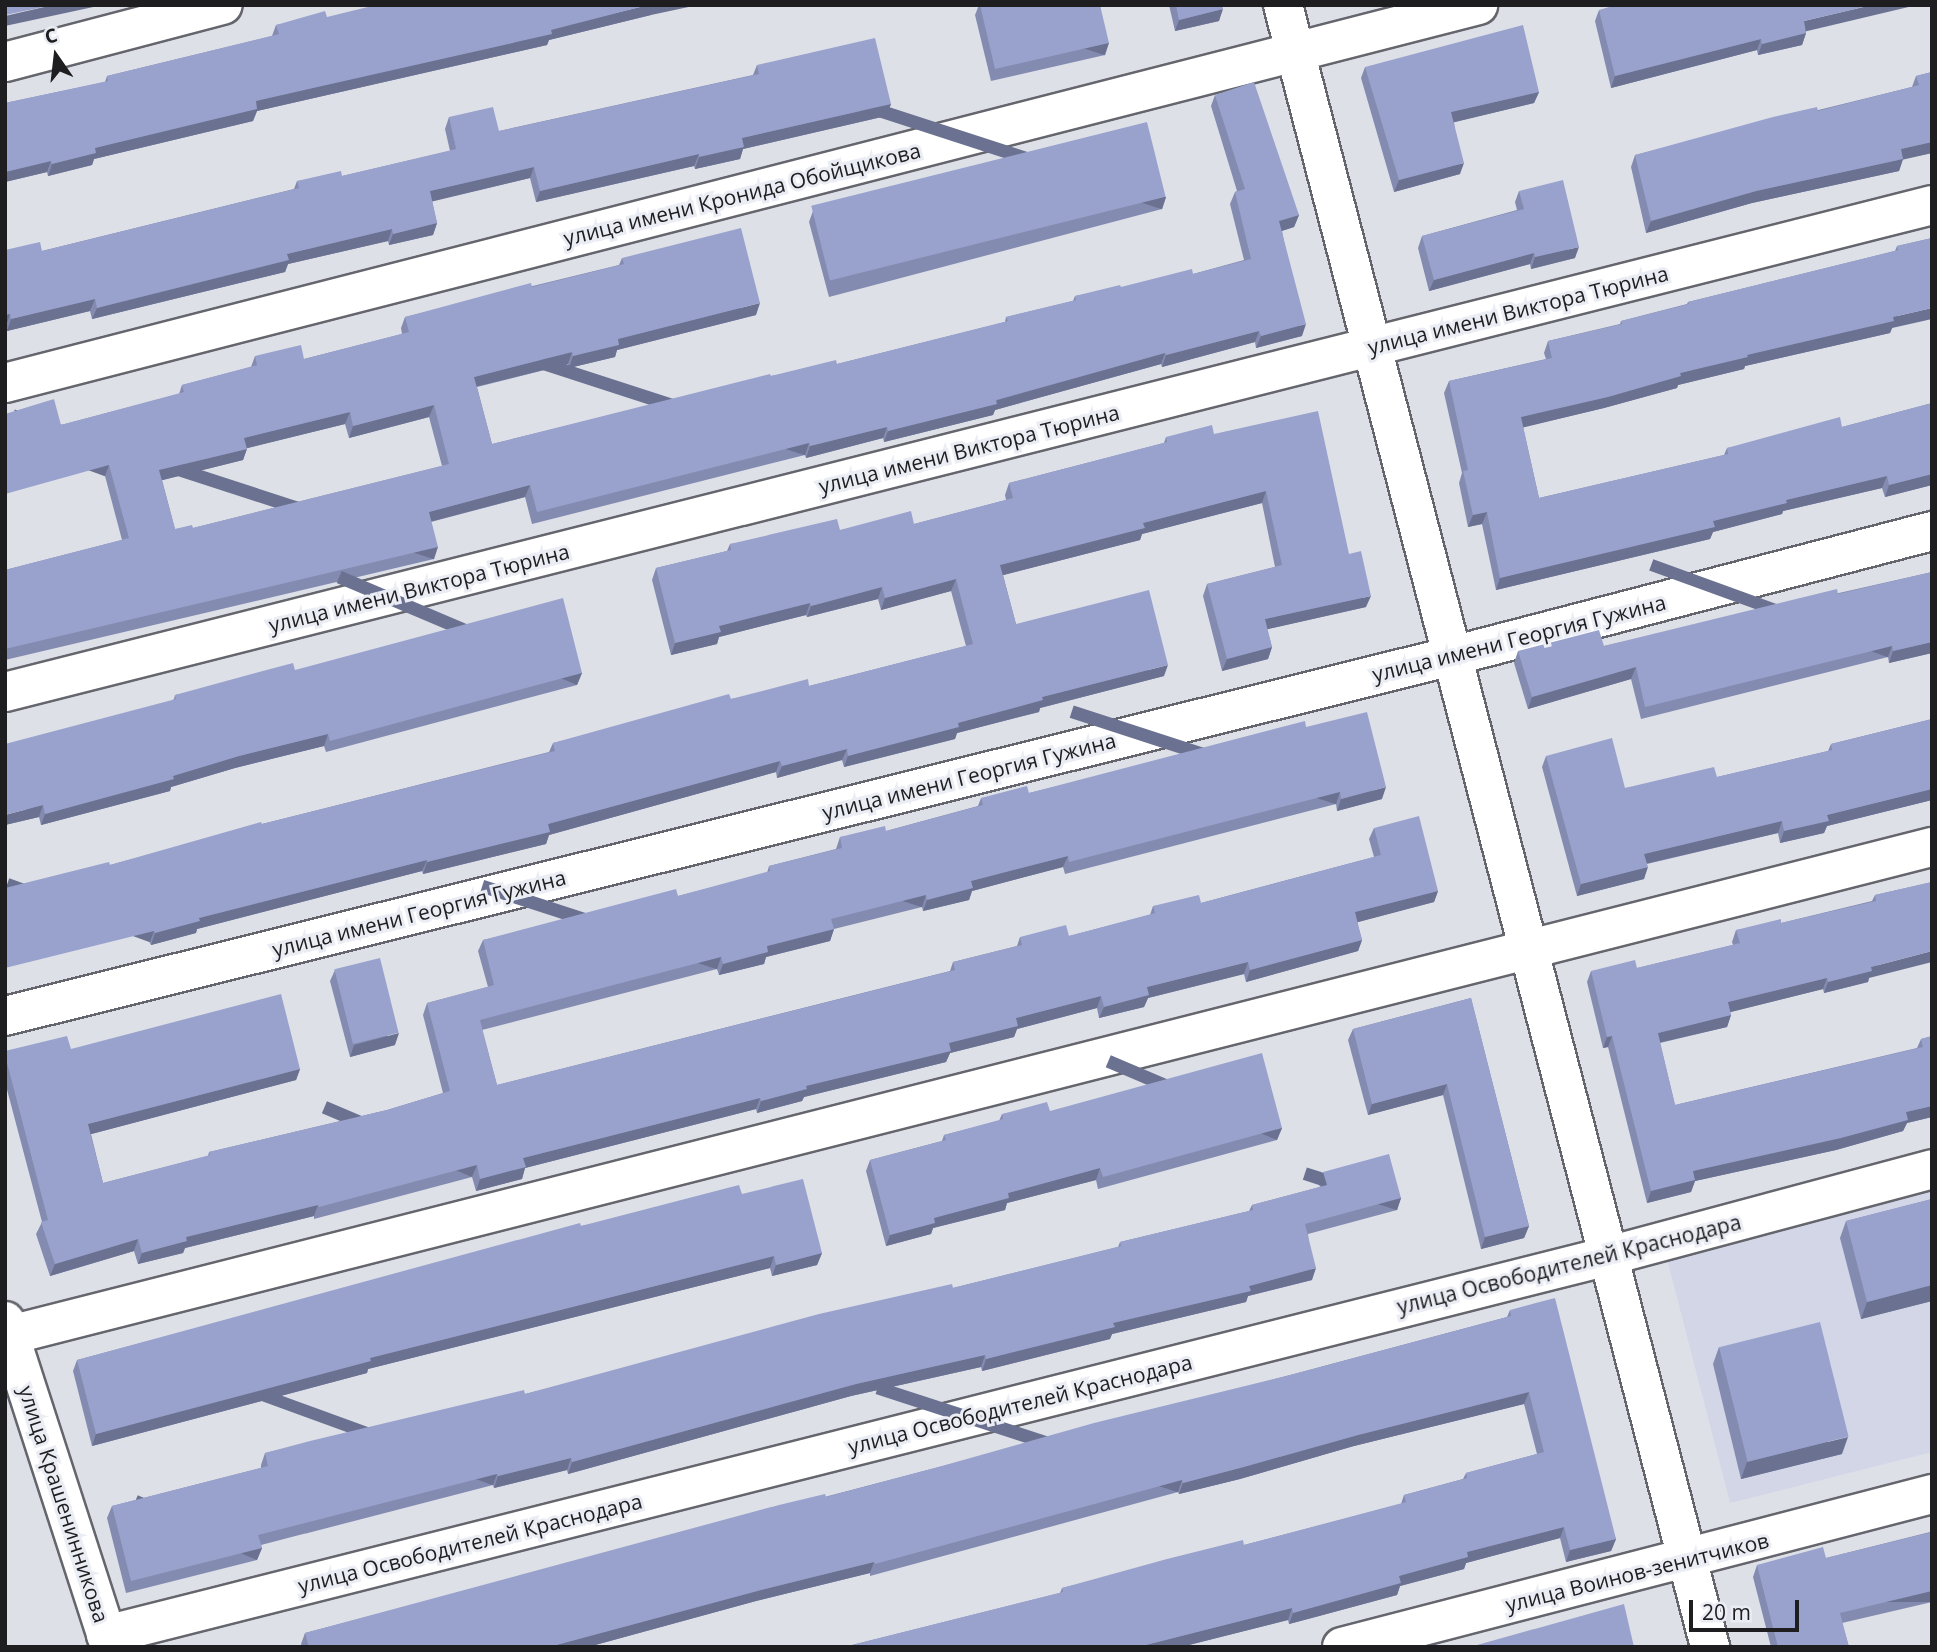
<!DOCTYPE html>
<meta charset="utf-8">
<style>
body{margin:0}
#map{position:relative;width:1937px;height:1652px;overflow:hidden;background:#dee0e8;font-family:"Open Sans",sans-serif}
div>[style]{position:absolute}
.built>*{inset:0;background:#d3d6e6}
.roads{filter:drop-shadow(2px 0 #65666d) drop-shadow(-2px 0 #65666d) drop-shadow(0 2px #65666d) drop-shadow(0 -2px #65666d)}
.minor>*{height:38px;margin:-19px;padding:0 19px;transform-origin:19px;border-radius:19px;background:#fff}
.wall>*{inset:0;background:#848bb0}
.shaded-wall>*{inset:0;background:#6b7190;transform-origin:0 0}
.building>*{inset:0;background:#99a2cd;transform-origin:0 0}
span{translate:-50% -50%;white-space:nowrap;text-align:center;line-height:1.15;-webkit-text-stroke:6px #ebedf5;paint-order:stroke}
.street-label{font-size:21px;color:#1e1e21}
.frame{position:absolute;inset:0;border:7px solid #1e1e21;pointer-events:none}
.north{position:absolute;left:21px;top:21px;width:70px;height:70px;-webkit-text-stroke:5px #ebedf5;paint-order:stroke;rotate:346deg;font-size:19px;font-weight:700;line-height:28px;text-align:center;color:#1e1e21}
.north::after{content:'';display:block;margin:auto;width:24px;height:32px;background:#1e1e21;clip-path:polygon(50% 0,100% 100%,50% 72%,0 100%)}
.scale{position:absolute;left:1689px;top:1600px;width:110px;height:32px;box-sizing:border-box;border:4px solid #1e1e21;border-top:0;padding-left:9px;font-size:21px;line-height:24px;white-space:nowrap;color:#1e1e21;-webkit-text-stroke:5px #ebedf5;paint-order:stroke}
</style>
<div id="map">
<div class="built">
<div style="clip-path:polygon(1932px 1191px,1932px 1452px,1730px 1503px,1667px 1259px)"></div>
</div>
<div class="roads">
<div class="minor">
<div style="left:1283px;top:5px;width:1697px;rotate:75.42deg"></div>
<div style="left:5px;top:62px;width:225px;rotate:-14.7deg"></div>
<div style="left:5px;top:383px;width:1521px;rotate:-14.39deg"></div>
<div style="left:5px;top:692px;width:1988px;rotate:-14.18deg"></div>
<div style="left:5px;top:1016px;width:1491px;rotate:-13.97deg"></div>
<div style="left:1452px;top:656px;width:496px;rotate:-14.6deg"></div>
<div style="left:5px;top:1321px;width:342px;rotate:72.1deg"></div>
<div style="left:10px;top:1335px;width:1983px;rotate:-14.25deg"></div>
<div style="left:106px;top:1635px;width:1549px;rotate:-14.16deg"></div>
<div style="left:1608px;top:1256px;width:335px;rotate:-15deg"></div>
<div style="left:1342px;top:1647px;width:610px;rotate:-14.54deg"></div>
</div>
</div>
<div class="wall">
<div style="clip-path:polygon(979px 5px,1100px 5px,1105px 55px,991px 81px,975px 15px)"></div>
<div style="clip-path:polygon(1169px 5px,1222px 5px,1219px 21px,1175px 31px)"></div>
<div style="clip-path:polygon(1599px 10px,1806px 31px,1806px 33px,1802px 45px,1758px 55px,1757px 50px,1611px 88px,1595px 21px)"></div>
<div style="clip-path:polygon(651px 15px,549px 40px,547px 45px,257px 111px,253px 121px,94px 159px,92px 165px,48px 176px,47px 172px,5px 182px,5px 103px,105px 82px,107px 76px,272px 36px,276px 25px,327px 17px)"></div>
<div style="clip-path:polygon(757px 65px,891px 104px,886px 116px,743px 149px,740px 159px,695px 169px,694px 166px,536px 202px,530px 178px,432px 201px,437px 223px,433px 235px,389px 245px,388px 241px,288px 264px,285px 272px,92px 319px,90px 311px,7px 331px,5px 326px,5px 250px,42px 251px,294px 189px,297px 181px,342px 176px,450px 151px,445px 129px,449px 117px,499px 131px,753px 75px)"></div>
<div style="clip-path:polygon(1365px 67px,1539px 92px,1534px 103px,1454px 122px,1460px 174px,1394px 192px,1361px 78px)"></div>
<div style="clip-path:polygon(1932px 72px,1932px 153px,1903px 159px,1899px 171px,1752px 203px,1646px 233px,1631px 167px,1635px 155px,1912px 87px,1916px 76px)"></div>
<div style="clip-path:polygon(evenodd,1215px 95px,1299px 215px,1294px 227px,1282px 231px,1302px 336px,1256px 348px,1255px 342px,1162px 367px,1161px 364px,995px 410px,993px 415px,884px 442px,883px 438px,806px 458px,805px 455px,532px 524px,525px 497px,431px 522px,434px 559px,5px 660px,5px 570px,122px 540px,105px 476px,61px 425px,179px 394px,182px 385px,251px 367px,255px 356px,304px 359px,402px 334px,401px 328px,405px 317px,619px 265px,622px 258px,756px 315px,617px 350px,615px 357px,569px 368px,568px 364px,477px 387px,492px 444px,771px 376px,837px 364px,1005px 322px,1006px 317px,1073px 301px,1075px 296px,1193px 274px,1244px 260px,1230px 204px,1235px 192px,1237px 191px,1211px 106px,1215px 95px,429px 417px,442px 466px,193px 528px,175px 529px,162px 480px,243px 460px,247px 448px,345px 424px,349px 438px,429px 417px)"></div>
<div style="clip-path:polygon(1519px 191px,1575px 258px,1531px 269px,1530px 264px,1429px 291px,1418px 248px,1422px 236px,1517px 210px,1515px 202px)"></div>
<div style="clip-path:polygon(1166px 197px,1162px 209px,829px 297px,809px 222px,813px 211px)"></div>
<div style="clip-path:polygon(1932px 238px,1890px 333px,1745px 366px,1744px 369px,1678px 385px,1677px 388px,1604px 408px,1523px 427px,1539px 498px,1724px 455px,1727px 448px,1842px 427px,1932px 403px,1932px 485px,1885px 497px,1882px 488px,1783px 511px,1782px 514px,1713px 532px,1710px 539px,1496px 590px,1482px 524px,1468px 527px,1459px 483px,1462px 473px,1444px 393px,1449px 381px,1546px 359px,1544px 353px,1548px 341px,1620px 324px,1621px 321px,1687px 304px,1688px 302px,1895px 251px,1897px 246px)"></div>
<div style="clip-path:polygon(1214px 434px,1349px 554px,1366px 607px,1267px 629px,1272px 647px,1268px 659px,1222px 671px,1203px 596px,1207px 584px,1275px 567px,1262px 503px,1142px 534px,1140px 540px,1003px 575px,1016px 624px,1164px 676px,1040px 708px,1039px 712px,957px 733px,955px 739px,844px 767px,842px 760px,777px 778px,776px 772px,549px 835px,546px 844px,423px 874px,422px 871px,197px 929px,196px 933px,151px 945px,110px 865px,262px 824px,549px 752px,553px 743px,731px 699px,809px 686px,966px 646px,951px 591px,881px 610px,878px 599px,807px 617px,806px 615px,719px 637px,717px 644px,671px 655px,652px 580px,656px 568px,727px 551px,730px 544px,840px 530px,914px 524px,1006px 500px,1005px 495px,1009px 483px,1164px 443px,1166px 437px)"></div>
<div style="clip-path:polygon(1932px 572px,1932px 653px,1889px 663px,1888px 657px,1641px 719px,1631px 679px,1528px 709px,1514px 663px,1518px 651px,1604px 646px)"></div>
<div style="clip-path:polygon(295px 670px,582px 673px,577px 685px,326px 752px,324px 746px,235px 768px,171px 787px,170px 791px,41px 825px,39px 817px,5px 825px,174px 699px,175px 695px)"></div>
<div style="clip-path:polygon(1932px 719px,1932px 800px,1827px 826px,1824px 833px,1780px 843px,1778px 833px,1647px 864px,1644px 879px,1577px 896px,1542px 767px,1546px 756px,1625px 788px,1717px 777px,1828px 751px,1831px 744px)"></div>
<div style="clip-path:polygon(1306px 727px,1382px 799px,1337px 811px,1336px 804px,1065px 874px,1063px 867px,972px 891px,969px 900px,923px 911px,922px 907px,834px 929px,830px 941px,766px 957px,764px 964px,719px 975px,717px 969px,482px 1030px,497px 1085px,950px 971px,953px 962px,1017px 946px,1020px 937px,1069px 936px,1150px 915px,1153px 906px,1201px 903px,1374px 857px,1369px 839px,1374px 828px,1438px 891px,1434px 902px,1357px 922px,1362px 940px,1358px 951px,1246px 982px,1244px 974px,1148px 998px,1144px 1007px,1099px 1018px,1097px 1008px,1017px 1029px,1014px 1037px,950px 1053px,946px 1062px,804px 1097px,802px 1101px,757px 1113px,756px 1109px,525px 1168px,522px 1179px,476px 1191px,472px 1177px,314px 1219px,314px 1216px,185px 1248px,183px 1253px,138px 1264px,134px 1251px,50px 1276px,36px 1234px,42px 1222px,5px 1082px,5px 1051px,71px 1049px,300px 1069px,296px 1080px,91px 1134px,103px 1183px,208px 1156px,209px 1152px,387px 1110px,443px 1093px,423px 1015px,427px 1003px,488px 987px,478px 951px,483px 940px,678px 896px,767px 873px,769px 866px,836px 849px,840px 837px,886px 831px,978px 806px,981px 798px,1029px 793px)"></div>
<div style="clip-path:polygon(1932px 882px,1869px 978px,1868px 982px,1824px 993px,1823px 989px,1730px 1012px,1731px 1015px,1727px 1027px,1660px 1043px,1675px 1105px,1917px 1048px,1921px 1039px,1932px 1036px,1932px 1117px,1907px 1123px,1903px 1131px,1836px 1150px,1695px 1181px,1691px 1192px,1647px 1203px,1608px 1047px,1603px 1048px,1587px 982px,1591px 971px,1637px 968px,1733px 945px,1732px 942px,1736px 930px,1781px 923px,1872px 901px,1875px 895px)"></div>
<div style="clip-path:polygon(335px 970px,395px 1045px,350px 1057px,330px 981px)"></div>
<div style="clip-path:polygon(1471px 998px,1529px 1226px,1524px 1238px,1481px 1249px,1443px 1095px,1368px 1115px,1348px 1040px,1353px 1029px)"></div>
<div style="clip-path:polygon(1050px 1111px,1282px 1128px,1277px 1140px,1098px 1189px,1096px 1180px,1007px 1203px,1005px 1210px,933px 1228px,931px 1234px,886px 1246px,866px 1171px,870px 1160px,942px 1141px,944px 1135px,999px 1121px,1002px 1114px)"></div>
<div style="clip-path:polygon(1323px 1172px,1401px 1198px,1397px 1210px,1308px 1234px,1312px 1280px,1248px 1296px,1246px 1302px,1112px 1334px,1110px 1339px,982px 1371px,981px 1367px,851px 1396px,568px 1474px,567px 1470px,494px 1488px,493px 1485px,261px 1545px,262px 1548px,257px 1560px,126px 1593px,107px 1518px,112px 1506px,261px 1468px,261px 1465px,265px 1453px,525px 1394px,1118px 1247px,1120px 1242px,1249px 1211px,1252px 1205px,1320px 1187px,1319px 1184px)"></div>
<div style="clip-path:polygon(742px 1194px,822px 1253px,817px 1265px,772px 1276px,770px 1268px,368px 1369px,367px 1373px,92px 1446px,73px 1371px,77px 1360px,581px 1226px)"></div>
<div style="clip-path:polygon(1932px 1199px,1932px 1301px,1861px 1319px,1840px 1238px,1846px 1221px)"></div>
<div style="clip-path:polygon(1510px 1310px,1616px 1539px,1611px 1551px,1566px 1562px,1560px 1538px,1466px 1563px,1464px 1569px,1400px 1586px,1397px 1595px,1289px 1624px,1288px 1620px,1181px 1647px,844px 1647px,1060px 1593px,1062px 1588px,1244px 1545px,1401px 1504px,1404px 1495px,1463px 1479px,1466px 1473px,1537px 1454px,1524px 1404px,1354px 1446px,1240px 1479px,1179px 1494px,1178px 1492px,870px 1576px,870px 1573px,756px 1601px,588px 1647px,302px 1647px,301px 1644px,305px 1633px,1294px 1374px,1507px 1317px)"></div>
<div style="clip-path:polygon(1719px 1347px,1842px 1454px,1741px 1479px,1713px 1364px)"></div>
<div style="clip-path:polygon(1932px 1524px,1932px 1602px,1842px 1623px,1849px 1647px,1771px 1647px,1753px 1577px,1757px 1565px,1826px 1558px,1930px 1532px)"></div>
</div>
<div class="shaded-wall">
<div style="clip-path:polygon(53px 5px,98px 5px,98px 6px,5px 26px,5px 16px)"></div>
<div style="clip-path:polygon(648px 5px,698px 5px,651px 15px,549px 40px,547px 45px,257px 111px,253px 121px,94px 159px,92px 165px,48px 176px,52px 164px,95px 148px,256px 101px)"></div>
<div style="clip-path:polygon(1872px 5px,1917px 5px,1799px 33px,1804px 21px)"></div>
<div style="clip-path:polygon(1223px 9px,1219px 21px,1175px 31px,1179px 20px)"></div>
<div style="clip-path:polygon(1806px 33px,1802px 45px,1758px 55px,1762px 44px)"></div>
<div style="clip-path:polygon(1761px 39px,1757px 50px,1611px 88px,1615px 76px)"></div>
<div style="left:1109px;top:43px;width:13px;height:117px;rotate:108deg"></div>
<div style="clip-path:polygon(1539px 92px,1534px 103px,1447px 124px,1451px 112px)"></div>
<div style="clip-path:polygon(891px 104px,886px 116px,743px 149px,740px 159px,695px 169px,699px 157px,742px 138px)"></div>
<div style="clip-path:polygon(1932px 142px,1932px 153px,1897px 161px,1901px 149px)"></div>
<div style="clip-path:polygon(699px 154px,694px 166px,536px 202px,540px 191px)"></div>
<div style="clip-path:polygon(1903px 159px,1899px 171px,1752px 203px,1646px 233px,1651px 221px,1756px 191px)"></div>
<div style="clip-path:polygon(51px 161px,47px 172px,5px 182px,5px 172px)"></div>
<div style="clip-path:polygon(1464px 163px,1460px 174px,1394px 192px,1399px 180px)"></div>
<div style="clip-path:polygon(534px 167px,530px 178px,426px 203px,430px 191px)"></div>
<div style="left:1166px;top:197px;width:13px;height:344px;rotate:108deg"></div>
<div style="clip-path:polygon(1299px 215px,1294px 227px,1275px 233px,1279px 221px)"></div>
<div style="clip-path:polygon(437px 223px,433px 235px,389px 245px,393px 234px)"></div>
<div style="clip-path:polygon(392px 229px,388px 241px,288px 264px,285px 272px,92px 319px,97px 308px,287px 254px)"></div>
<div style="clip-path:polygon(1579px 247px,1575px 258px,1531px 269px,1535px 257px)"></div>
<div style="clip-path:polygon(1534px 253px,1530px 264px,1429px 291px,1434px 280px)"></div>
<div style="clip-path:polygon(95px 299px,90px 311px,7px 331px,11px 319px)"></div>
<div style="clip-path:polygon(760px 303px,756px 315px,617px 350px,615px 357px,569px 368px,573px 356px,618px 339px)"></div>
<div style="clip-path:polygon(1932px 308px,1932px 319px,1892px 328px,1890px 333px,1745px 366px,1744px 369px,1678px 385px,1677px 388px,1604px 408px,1517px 429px,1521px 417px,1747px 355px,1893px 317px)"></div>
<div style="clip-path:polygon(10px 314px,6px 326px,5px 326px,5px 315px)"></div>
<div style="clip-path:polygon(1306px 324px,1302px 336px,1256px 348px,1261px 336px)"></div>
<div style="clip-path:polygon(1259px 331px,1255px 342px,1162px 367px,1166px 355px)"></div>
<div style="clip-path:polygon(572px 352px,568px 364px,470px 388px,474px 377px)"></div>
<div style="clip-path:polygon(1165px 353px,1161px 364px,995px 410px,993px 415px,884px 442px,888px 431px)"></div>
<div style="clip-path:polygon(434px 405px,429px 417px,349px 438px,353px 426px)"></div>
<div style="clip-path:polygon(350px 412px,345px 424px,240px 450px,244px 438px)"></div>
<div style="clip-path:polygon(887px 427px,883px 438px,806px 458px,810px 446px)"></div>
<div style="left:809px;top:443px;width:13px;height:281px;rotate:108deg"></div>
<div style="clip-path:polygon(247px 449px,243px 460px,155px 482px,159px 470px)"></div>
<div style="left:109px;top:465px;width:12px;height:108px;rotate:110deg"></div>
<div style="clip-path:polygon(1932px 474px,1932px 485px,1885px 497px,1889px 485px)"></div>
<div style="clip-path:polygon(1887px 476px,1882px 488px,1783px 511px,1782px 514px,1713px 532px,1710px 539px,1496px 590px,1500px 578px,1713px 521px,1786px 500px)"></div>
<div style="clip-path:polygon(530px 485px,525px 497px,425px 523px,429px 512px)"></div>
<div style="clip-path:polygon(1266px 491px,1262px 503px,1142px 534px,1140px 540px,996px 577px,1000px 565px,1143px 523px)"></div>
<div style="clip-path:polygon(1487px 512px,1482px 524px,1468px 527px,1473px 515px)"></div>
<div style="left:438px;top:547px;width:13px;height:445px;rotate:108deg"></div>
<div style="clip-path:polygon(956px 579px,951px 591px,881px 610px,885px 598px)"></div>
<div style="clip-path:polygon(882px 587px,878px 599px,807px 617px,811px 606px)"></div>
<div style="clip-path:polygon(1371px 596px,1366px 607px,1260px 631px,1265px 619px)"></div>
<div style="clip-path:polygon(810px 603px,806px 615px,719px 637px,717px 644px,671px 655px,675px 643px,719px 626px)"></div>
<div style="clip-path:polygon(1932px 642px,1932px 653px,1889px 663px,1893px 651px)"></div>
<div style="left:1892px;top:646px;width:12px;height:254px;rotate:110deg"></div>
<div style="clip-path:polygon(1272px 647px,1268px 659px,1222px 671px,1227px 659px)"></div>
<div style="clip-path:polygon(1168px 665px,1164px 676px,1040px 708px,1039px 712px,957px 733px,955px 739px,844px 767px,848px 756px,1042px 697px)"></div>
<div style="clip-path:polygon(1636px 667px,1631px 679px,1528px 709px,1532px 697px)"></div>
<div style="left:582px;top:673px;width:13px;height:261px;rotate:113deg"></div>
<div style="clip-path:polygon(328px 734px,324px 746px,235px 768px,171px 787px,170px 791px,41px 825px,45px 814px,239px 756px)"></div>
<div style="clip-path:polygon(847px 749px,842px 760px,777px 778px,782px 766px)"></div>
<div style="clip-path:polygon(780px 761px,776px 772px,549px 835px,546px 844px,423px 874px,427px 862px,548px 824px)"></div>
<div style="clip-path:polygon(1386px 787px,1382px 799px,1337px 811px,1341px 799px)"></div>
<div style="clip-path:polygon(1932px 789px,1932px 800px,1827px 826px,1824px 833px,1780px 843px,1784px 831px,1827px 815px)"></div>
<div style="left:1340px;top:792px;width:13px;height:280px;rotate:108deg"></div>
<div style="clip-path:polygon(43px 805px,39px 817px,5px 825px,5px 815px)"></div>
<div style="clip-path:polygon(1782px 821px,1778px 833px,1640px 865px,1644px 854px)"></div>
<div style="clip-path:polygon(1068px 856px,1063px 867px,972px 891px,969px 900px,923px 911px,927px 900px,971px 881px)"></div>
<div style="clip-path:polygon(427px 860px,422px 871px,197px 929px,196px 933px,151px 945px,155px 933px,199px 918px)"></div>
<div style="clip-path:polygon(1648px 867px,1644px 879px,1577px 896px,1581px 884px)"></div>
<div style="clip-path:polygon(1438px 891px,1434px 902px,1351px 924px,1355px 912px)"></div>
<div style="left:926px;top:895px;width:13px;height:98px;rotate:108deg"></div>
<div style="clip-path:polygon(834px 929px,830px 941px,766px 957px,764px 964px,719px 975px,723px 964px,767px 946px)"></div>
<div style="left:154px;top:931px;width:12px;height:154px;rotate:110deg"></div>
<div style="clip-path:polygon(1362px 940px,1358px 951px,1246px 982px,1250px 970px)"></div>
<div style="clip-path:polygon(1932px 951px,1932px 962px,1869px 978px,1868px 982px,1824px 993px,1828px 982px,1871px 967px)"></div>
<div style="left:721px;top:957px;width:13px;height:249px;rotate:108deg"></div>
<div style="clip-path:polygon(1248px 962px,1244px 974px,1148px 998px,1144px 1007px,1099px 1018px,1104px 1007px,1147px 987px)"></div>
<div style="clip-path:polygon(1827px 978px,1823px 989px,1723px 1014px,1728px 1002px)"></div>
<div style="clip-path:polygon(1101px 996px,1097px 1008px,1017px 1029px,1014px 1037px,950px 1053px,946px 1062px,804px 1097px,802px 1101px,757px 1113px,761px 1101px,806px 1086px,949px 1043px,1016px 1018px)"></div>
<div style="clip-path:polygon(1731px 1015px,1727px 1027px,1653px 1044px,1658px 1033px)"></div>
<div style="clip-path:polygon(399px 1033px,395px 1045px,350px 1057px,354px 1045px)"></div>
<div style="clip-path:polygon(1612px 1036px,1608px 1047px,1603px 1048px,1607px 1037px)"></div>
<div style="clip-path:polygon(300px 1069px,296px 1080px,84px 1136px,88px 1124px)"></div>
<div style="clip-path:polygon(1447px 1084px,1443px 1095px,1368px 1115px,1372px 1104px)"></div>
<div style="clip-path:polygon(760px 1098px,756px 1109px,525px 1168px,522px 1179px,476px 1191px,480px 1179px,523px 1158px)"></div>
<div style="clip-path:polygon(1932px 1106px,1932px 1117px,1907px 1123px,1903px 1131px,1836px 1150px,1695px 1181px,1691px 1192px,1647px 1203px,1651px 1191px,1693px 1171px,1906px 1112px)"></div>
<div style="left:1282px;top:1128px;width:13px;height:186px;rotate:113deg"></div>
<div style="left:477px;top:1165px;width:13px;height:163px;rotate:113deg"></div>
<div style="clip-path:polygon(1100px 1168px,1096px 1180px,1007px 1203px,1005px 1210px,933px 1228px,931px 1234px,886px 1246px,890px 1235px,934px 1218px,1008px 1193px)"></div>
<div style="left:1401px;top:1198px;width:13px;height:99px;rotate:108deg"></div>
<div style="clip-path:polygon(318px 1205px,314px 1216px,185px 1248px,183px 1253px,138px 1264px,142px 1253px,186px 1237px)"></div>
<div style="clip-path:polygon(1529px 1226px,1524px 1238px,1481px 1249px,1485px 1237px)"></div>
<div style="clip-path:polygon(138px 1239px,134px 1251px,50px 1276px,55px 1264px)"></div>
<div style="clip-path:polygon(822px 1253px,817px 1265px,772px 1276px,776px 1265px)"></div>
<div style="clip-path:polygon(774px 1256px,770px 1268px,368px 1369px,367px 1373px,92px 1446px,96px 1434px,370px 1358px)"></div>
<div style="clip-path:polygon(1316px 1268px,1312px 1280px,1248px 1296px,1246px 1302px,1112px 1334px,1110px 1339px,982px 1371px,986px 1359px,1113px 1323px)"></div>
<div style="clip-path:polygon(1932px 1285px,1932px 1301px,1861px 1319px,1867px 1302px)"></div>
<div style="clip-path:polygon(985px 1355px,981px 1367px,851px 1396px,568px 1474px,572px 1462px,856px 1384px)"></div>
<div style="clip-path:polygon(1529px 1392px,1524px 1404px,1354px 1446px,1240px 1479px,1179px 1494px,1183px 1483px,1358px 1435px)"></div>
<div style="clip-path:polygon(1848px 1437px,1842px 1454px,1741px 1479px,1747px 1462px)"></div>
<div style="clip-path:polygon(571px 1458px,567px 1470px,494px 1488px,498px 1476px)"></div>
<div style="left:497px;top:1474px;width:12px;height:247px;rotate:110deg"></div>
<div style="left:1182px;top:1480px;width:13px;height:318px;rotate:108deg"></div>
<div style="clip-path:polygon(1564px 1527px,1560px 1538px,1466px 1563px,1464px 1569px,1400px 1586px,1397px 1595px,1289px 1624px,1293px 1613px,1467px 1552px)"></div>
<div style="clip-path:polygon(1616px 1539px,1611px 1551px,1566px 1562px,1570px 1550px)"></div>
<div style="left:262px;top:1548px;width:13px;height:135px;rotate:113deg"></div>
<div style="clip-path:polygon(874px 1562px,870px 1573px,756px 1601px,588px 1647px,549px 1647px,761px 1590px)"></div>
<div style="left:1932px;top:1591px;width:11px;height:95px;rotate:90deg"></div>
<div style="clip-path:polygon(1292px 1608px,1288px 1620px,1181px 1647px,1138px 1647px)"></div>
</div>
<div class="building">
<div style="clip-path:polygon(5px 5px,53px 5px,5px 15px)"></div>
<div style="clip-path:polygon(376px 5px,648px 5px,551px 30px,552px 34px,256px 101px,257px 109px,95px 148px,96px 153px,52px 164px,51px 161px,5px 172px,5px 103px,108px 81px,107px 76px,279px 34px,276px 25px,325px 11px,327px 17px)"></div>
<div style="clip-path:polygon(980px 5px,1100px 5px,1109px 43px,995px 69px)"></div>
<div style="clip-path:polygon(1176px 5px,1222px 5px,1223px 9px,1179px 20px)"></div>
<div style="clip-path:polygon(1616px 5px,1872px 5px,1804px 21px,1806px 33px,1762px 44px,1761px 39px,1615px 76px,1599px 10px)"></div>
<div style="clip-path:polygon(1523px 25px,1539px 92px,1451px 112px,1464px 163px,1399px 180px,1365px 67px)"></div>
<div style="clip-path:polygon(875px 38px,891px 104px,742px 138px,744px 147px,699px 157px,699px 154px,540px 191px,534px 167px,430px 191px,437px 223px,393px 234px,392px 229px,287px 254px,289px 260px,97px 308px,95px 299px,11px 319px,10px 314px,5px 315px,5px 250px,40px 242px,42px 251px,299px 188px,297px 181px,341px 171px,342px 176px,456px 149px,449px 117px,493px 107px,499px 131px,759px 74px,757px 65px)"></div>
<div style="clip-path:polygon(1932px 72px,1932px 142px,1901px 149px,1903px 159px,1756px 191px,1651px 221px,1635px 155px,1773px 117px,1817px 107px,1818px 111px,1919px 85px,1916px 76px)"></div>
<div style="clip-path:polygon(evenodd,1254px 82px,1299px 215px,1279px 221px,1306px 324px,1261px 336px,1259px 331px,1166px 355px,1165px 353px,996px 400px,997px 404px,888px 431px,887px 427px,810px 446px,809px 443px,537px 512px,530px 485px,429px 512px,438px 547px,5px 649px,5px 570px,129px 538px,109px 465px,5px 494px,5px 414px,54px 399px,61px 425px,184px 392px,182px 385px,257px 365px,255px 356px,301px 345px,304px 359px,409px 332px,405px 317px,531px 283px,532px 287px,624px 264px,622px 258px,741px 228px,760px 303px,618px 339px,619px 345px,573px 356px,572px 352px,474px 377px,492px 444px,770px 374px,771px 376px,836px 360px,837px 364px,1008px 321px,1006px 317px,1076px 300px,1075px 296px,1120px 285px,1121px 287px,1192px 269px,1193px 274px,1251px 259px,1235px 192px,1245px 189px,1215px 95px,1254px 82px,434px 405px,449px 464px,193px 528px,192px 525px,175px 529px,159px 470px,247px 449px,244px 438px,350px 412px,353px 426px,434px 405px)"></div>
<div style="left:1147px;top:122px;width:77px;height:346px;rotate:76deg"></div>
<div style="clip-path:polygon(1563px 180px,1579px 247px,1535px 257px,1534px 253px,1434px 280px,1422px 236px,1524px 209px,1519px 191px)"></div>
<div style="clip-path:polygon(1932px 238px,1932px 308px,1893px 317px,1894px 321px,1747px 355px,1748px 357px,1680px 373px,1681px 376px,1608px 397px,1521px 417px,1539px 498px,1728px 454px,1727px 448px,1840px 417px,1842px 427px,1932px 403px,1932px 474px,1889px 485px,1887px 476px,1786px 500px,1787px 503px,1713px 521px,1715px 527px,1500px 578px,1487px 512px,1473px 515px,1463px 471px,1468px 470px,1449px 381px,1552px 358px,1548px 341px,1622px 324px,1621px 321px,1689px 304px,1688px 302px,1898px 250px,1897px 246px)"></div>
<div style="clip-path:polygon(1318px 411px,1349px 554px,1361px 551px,1371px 596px,1265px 619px,1272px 647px,1227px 659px,1207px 584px,1282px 565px,1266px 491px,1143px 523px,1145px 528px,1000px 565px,1016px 624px,1149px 590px,1168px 665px,1042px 697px,1043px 700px,958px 723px,959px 727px,913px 739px,848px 756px,847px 749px,782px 766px,780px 761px,548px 824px,550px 832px,427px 862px,427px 860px,199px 918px,200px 921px,155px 933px,154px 931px,5px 968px,5px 888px,109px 862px,110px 865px,261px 822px,262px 824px,555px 751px,553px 743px,729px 694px,731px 699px,808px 679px,809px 686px,973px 644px,956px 579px,885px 598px,882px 587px,811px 606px,810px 603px,719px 626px,721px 632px,675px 643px,656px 568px,731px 550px,730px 544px,837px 519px,840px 530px,911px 511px,914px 524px,1013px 498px,1009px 483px,1167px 442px,1166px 437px,1212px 425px,1214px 434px)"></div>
<div style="clip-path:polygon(1932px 572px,1932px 642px,1893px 651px,1892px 646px,1645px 707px,1636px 667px,1532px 697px,1518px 651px,1599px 630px,1604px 646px,1837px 589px,1838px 594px)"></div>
<div style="clip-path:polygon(563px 598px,582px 673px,330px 741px,328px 734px,239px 756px,173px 776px,174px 779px,45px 814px,43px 805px,5px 815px,5px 744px,176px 699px,175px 695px,248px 675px,293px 663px,295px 670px)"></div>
<div style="clip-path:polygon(1367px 712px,1386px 787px,1341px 799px,1340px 792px,1069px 862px,1068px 856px,971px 881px,973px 888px,927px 900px,926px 895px,831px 919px,834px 929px,767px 946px,768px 952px,723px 964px,721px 957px,480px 1020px,497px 1085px,955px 970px,953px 962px,1022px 945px,1020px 937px,1066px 925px,1069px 936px,1155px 913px,1153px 906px,1199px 895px,1201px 903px,1381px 855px,1374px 828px,1419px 816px,1438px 891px,1355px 912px,1362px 940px,1250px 970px,1248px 962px,1147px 987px,1149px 995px,1104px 1007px,1101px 996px,1016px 1018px,1018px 1026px,949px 1043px,951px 1051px,806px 1086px,807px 1089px,761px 1101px,760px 1098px,523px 1158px,526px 1167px,480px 1179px,477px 1165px,319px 1207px,318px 1205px,186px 1237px,187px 1241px,142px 1253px,138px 1239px,55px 1264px,41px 1222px,48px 1220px,5px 1055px,5px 1051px,67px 1036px,71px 1049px,281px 994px,300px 1069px,88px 1124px,103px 1183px,210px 1155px,209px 1152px,387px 1110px,450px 1091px,427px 1003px,494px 985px,483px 940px,676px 889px,678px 896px,770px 871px,769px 866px,842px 848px,840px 837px,885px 826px,886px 831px,983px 805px,981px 798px,1027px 786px,1029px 793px,1305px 721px,1306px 727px)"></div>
<div style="clip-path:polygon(1932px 719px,1932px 789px,1827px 815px,1829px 821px,1784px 831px,1782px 821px,1644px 854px,1648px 867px,1581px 884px,1546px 756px,1612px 738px,1625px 788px,1714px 767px,1717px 777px,1832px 750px,1831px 744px)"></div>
<div style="clip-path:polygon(1932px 882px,1932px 951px,1871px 967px,1872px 971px,1828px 982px,1827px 978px,1728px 1002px,1731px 1015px,1658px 1033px,1675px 1105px,1923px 1047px,1921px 1039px,1932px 1036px,1932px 1106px,1906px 1112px,1908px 1120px,1841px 1138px,1693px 1171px,1695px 1180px,1651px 1191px,1612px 1036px,1607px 1037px,1591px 971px,1635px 960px,1637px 968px,1740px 943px,1736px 930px,1781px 919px,1781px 923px,1876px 901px,1875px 895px)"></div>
<div style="left:380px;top:958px;width:77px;height:47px;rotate:76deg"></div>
<div style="clip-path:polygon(1471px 998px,1529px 1226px,1485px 1237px,1447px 1084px,1372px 1104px,1353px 1029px)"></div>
<div style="clip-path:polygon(1262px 1053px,1282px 1128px,1103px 1177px,1100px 1168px,1008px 1193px,1009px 1198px,934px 1218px,935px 1223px,890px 1235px,870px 1160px,946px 1140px,944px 1135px,1003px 1119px,1002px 1114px,1047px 1102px,1050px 1111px)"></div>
<div style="clip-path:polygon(1389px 1154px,1401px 1198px,1305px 1224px,1316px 1268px,1249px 1286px,1251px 1291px,1113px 1323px,1115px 1327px,986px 1359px,985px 1355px,856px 1384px,572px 1462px,571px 1458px,498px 1476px,497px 1474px,258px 1535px,262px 1548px,131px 1581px,112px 1506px,268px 1466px,265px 1453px,310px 1441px,524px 1390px,525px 1394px,819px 1314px,952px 1284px,953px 1288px,1121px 1246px,1120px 1242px,1253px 1210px,1252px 1205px,1327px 1185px,1323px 1172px)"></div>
<div style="clip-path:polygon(803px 1179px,822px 1253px,776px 1265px,774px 1256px,370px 1358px,371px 1361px,96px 1434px,77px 1360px,580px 1223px,581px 1226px,739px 1185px,742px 1194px)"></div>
<div style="clip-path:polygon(1932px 1199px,1932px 1285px,1867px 1302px,1846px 1221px)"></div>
<div style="clip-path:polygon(1555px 1298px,1616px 1539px,1570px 1550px,1564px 1527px,1467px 1552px,1468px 1557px,1399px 1576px,1401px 1583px,1293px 1613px,1292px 1608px,1138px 1647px,844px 1647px,1063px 1592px,1062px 1588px,1167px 1559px,1243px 1540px,1244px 1545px,1406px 1502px,1404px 1495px,1467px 1478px,1466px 1473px,1544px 1452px,1529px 1392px,1358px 1435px,1244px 1467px,1183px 1483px,1182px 1480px,875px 1564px,874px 1562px,761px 1590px,549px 1647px,309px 1647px,305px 1633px,779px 1505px,825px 1494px,826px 1497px,942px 1466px,1094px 1423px,1294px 1374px,1511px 1316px,1510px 1310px)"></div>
<div style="left:1820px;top:1322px;width:118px;height:104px;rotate:76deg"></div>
<div style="clip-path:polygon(1932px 1532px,1932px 1591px,1840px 1613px,1849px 1647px,1778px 1647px,1757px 1565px,1823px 1547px,1826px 1558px)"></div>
<div style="clip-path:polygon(1624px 1604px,1634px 1647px,1470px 1647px)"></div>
</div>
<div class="street-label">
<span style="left:742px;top:194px;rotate:-14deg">улица имени Кронида Обойщикова</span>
<span style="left:1518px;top:310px;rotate:-14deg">улица имени Виктора Тюрина</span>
<span style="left:969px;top:449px;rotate:-14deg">улица имени Виктора Тюрина</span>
<span style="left:419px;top:588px;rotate:-14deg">улица имени Виктора Тюрина</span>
<span style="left:1519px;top:638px;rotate:-14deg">улица имени Георгия Гужина</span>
<span style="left:969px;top:776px;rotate:-14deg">улица имени Георгия Гужина</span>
<span style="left:419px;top:913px;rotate:-14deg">улица имени Георгия Гужина</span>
<span style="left:1569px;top:1264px;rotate:-14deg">улица Освободителей Краснодара</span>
<span style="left:1020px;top:1404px;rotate:-14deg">улица Освободителей Краснодара</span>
<span style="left:64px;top:1504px;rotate:72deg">улица Крашенинникова</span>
<span style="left:470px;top:1543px;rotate:-14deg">улица Освободителей Краснодара</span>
<span style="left:1637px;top:1572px;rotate:-14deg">улица Воинов-зенитчиков</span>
</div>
<div class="frame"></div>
<div class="north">С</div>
<div class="scale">20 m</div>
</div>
